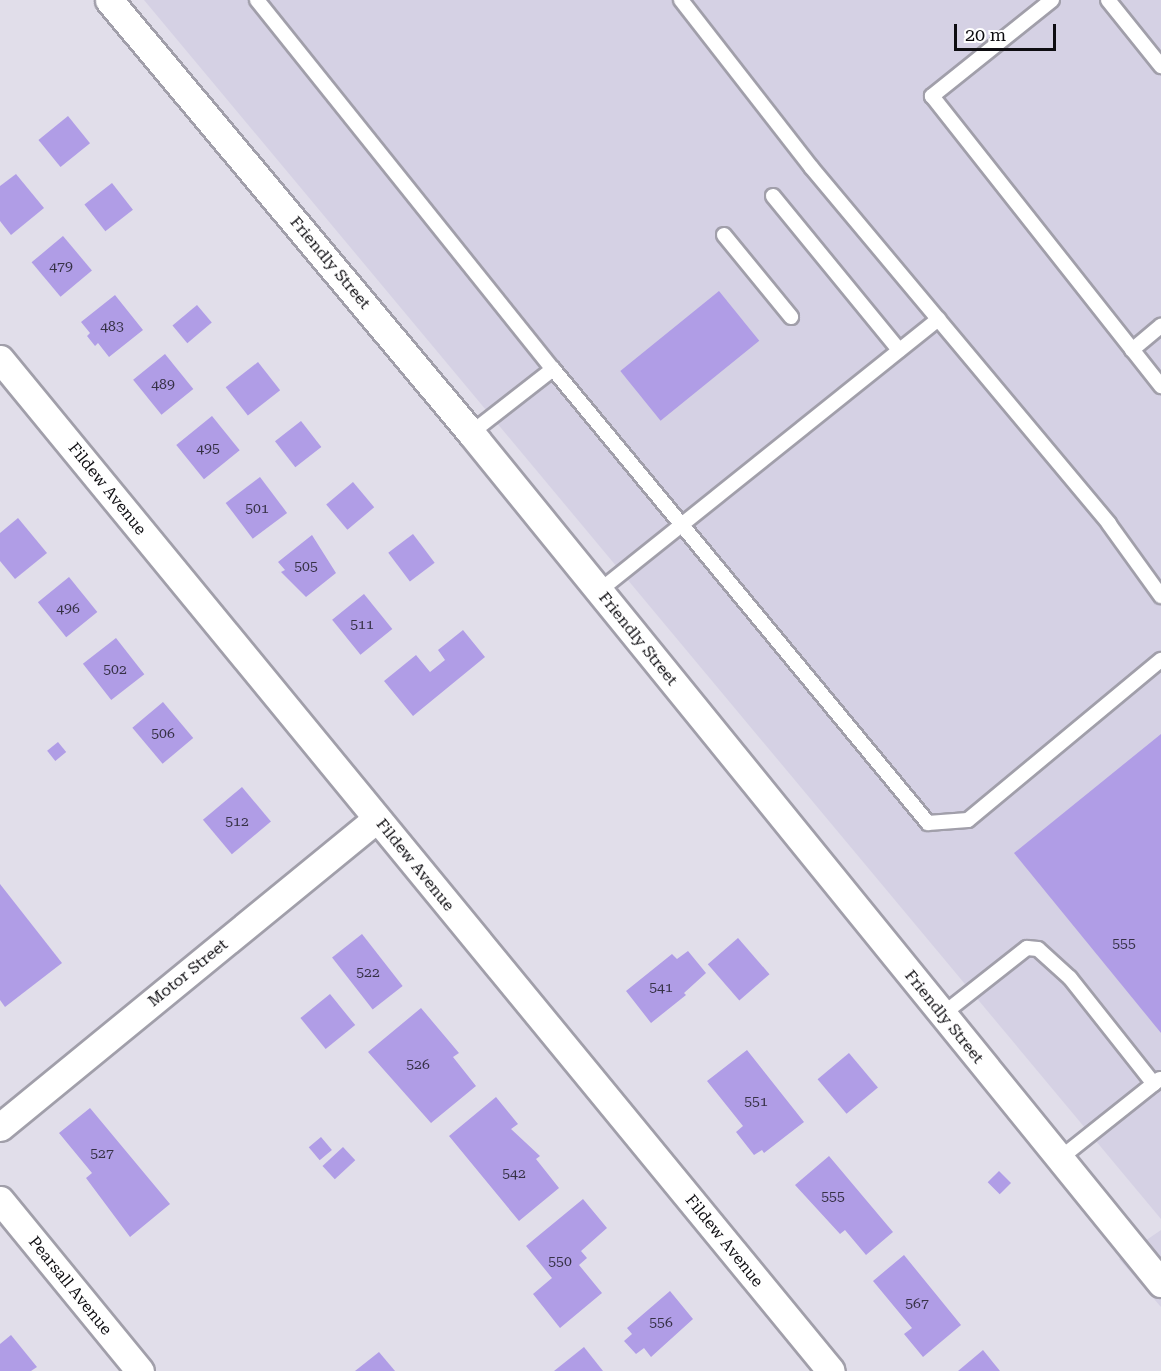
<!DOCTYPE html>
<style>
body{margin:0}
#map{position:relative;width:1161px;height:1371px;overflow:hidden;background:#e1deea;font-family:"Roboto Serif",serif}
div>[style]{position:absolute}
.built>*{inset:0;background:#d5d1e4}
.building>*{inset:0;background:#b09de6;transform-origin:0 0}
.roads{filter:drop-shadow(2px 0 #a19faa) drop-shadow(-2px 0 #a19faa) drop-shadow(0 2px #a19faa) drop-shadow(0 -2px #a19faa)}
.lane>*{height:14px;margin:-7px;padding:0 7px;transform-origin:7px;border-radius:7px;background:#fff}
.street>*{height:27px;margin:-13.5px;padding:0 13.5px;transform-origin:13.5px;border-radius:13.5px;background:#fff}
span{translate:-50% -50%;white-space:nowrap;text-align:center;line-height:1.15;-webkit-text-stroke:5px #fff;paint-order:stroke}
.number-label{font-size:14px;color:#363146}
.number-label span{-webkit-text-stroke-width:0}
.street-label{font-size:16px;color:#0e0d11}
.scale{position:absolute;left:954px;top:24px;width:102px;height:27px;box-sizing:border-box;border:3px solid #0e0d11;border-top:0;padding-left:8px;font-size:18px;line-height:21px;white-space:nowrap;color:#0e0d11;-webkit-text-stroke:4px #fff;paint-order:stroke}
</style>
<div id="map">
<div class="built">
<div style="clip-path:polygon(144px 0,1161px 0,1161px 1219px)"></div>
<div style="clip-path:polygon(1161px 1230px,1161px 1307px,1119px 1259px)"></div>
</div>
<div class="building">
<div style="left:68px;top:116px;width:35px;height:38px;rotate:51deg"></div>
<div style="clip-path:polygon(16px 174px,44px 208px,11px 235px,0 221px,0 186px)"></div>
<div style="left:112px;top:183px;width:34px;height:35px;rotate:52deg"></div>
<div style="left:63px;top:236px;width:45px;height:41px;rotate:50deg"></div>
<div style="left:719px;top:291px;width:64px;height:127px;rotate:51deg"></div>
<div style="clip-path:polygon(115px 295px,143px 330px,109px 357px,98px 343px,95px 346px,87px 336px,90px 333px,81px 322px)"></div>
<div style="left:197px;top:305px;width:23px;height:32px;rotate:50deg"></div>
<div style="left:165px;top:354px;width:45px;height:41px;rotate:51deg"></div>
<div style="left:258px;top:362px;width:36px;height:41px;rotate:52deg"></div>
<div style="left:212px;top:416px;width:44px;height:46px;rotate:51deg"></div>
<div style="left:301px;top:421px;width:33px;height:33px;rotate:52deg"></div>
<div style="left:260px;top:477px;width:45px;height:43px;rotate:53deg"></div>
<div style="left:353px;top:482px;width:33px;height:35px;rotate:50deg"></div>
<div style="clip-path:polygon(18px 518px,47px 553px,15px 579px,0 561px,0 533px)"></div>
<div style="left:413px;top:534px;width:36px;height:31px;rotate:53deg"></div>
<div style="clip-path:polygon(312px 535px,336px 573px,306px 597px,281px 572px,285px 570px,278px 562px)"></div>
<div style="left:69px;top:577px;width:45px;height:40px;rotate:51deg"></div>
<div style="left:364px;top:594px;width:45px;height:41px;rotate:51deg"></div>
<div style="clip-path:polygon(463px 630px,485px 657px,413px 716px,384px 681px,416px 655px,430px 672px,445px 660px,438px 650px)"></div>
<div style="left:116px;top:638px;width:46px;height:42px;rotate:52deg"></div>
<div style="left:163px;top:702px;width:47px;height:40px;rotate:50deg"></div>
<div style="clip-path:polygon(1161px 734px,1161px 1033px,1014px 853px)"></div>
<div style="left:58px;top:742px;width:13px;height:14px;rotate:51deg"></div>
<div style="left:242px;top:787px;width:45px;height:51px;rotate:50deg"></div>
<div style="clip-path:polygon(0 884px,62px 963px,5px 1007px,0 1000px)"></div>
<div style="left:362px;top:934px;width:66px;height:38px;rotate:52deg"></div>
<div style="left:738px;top:938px;width:48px;height:40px;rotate:49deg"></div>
<div style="clip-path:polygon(688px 951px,706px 973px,684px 993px,686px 995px,651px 1023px,626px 991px,672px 954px,677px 959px)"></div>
<div style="left:330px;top:994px;width:40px;height:38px;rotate:51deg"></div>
<div style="clip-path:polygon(421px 1008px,459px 1053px,453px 1057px,476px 1086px,431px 1123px,368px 1052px)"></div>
<div style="clip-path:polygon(747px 1050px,804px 1122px,764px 1153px,762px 1150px,754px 1155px,736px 1132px,743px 1126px,707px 1081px)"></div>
<div style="left:849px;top:1053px;width:45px;height:41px;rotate:50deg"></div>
<div style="clip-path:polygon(496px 1097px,518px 1124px,511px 1129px,540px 1156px,536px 1159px,559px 1188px,519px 1221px,449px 1136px)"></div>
<div style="clip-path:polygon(90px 1108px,170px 1204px,130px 1237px,86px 1178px,92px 1173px,59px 1133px)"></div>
<div style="left:321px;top:1137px;width:17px;height:16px;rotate:50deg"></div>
<div style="left:343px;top:1147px;width:18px;height:28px;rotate:47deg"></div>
<div style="clip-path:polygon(829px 1156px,893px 1232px,866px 1255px,845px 1230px,840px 1234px,795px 1185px)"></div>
<div style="left:999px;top:1171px;width:17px;height:16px;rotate:45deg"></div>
<div style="clip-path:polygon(583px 1199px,607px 1228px,581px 1251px,587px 1258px,579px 1265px,602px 1293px,560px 1328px,533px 1294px,552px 1278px,526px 1246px)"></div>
<div style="clip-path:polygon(904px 1255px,961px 1325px,923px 1357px,904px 1334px,912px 1328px,873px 1281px)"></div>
<div style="clip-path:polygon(670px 1291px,693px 1319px,651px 1357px,644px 1348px,636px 1354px,624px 1341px,632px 1334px,627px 1328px)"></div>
<div style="clip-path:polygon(11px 1335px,37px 1367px,31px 1371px,0 1371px,0 1344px)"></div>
<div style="clip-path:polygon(584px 1347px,603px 1371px,554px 1371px)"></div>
<div style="clip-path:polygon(983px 1350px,1000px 1371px,958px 1371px)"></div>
<div style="clip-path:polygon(379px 1352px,395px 1371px,355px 1371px)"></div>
</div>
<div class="roads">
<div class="lane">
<div style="left:257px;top:0;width:473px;rotate:51.3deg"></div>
<div style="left:553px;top:369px;width:589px;rotate:50.44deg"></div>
<div style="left:928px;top:823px;width:40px;rotate:-4.3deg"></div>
<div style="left:968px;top:820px;width:251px;rotate:-39.7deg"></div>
<div style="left:681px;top:0;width:212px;rotate:52.1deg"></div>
<div style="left:811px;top:167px;width:465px;rotate:50.1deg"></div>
<div style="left:1109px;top:524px;width:89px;rotate:54.2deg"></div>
<div style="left:1052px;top:0;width:154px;rotate:141.3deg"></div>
<div style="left:932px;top:96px;width:370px;rotate:51.7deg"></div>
<div style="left:1108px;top:0;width:85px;rotate:51.2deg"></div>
<div style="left:773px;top:196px;width:199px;rotate:50.7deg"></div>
<div style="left:724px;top:235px;width:106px;rotate:50.7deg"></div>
<div style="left:1132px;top:350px;width:38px;rotate:-40deg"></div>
<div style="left:471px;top:433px;width:104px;rotate:-38deg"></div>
<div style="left:599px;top:591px;width:435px;rotate:-38.7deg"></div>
<div style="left:943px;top:1014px;width:107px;rotate:-38.2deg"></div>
<div style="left:1027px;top:948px;width:11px;rotate:5deg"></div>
<div style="left:1038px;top:949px;width:43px;rotate:42.2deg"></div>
<div style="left:1070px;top:978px;width:135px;rotate:51.6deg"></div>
<div style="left:1058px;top:1160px;width:130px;rotate:-38.5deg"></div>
</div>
<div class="street">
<div style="left:109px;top:0;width:564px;rotate:50.1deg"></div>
<div style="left:471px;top:433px;width:1095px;rotate:50.93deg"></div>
<div style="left:0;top:359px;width:1309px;rotate:50.61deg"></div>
<div style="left:0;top:1127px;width:487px;rotate:-39.3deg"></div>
<div style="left:0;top:1200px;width:221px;rotate:50.7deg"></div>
</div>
</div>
<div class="number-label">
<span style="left:61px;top:266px">479</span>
<span style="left:112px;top:326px">483</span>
<span style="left:163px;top:384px">489</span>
<span style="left:208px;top:448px">495</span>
<span style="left:257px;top:508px">501</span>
<span style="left:306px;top:566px">505</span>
<span style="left:68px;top:608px">496</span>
<span style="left:362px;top:624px">511</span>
<span style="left:115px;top:669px">502</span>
<span style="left:163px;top:733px">506</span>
<span style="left:237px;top:821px">512</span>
<span style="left:1124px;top:943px">555</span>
<span style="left:368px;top:972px">522</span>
<span style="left:661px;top:987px">541</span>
<span style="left:418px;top:1064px">526</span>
<span style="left:756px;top:1101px">551</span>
<span style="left:102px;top:1153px">527</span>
<span style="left:514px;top:1173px">542</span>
<span style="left:833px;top:1196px">555</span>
<span style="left:560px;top:1261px">550</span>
<span style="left:917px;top:1303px">567</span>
<span style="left:661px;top:1322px">556</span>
</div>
<div class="street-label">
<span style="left:330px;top:263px;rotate:50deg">Friendly Street</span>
<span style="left:107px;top:489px;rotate:51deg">Fildew Avenue</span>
<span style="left:638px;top:639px;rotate:51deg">Friendly Street</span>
<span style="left:415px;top:865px;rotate:51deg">Fildew Avenue</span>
<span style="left:188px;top:973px;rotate:-39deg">Motor Street</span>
<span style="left:944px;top:1017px;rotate:51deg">Friendly Street</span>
<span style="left:724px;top:1241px;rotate:51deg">Fildew Avenue</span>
<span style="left:70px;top:1286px;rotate:51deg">Pearsall Avenue</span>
</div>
<div class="scale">20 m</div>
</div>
